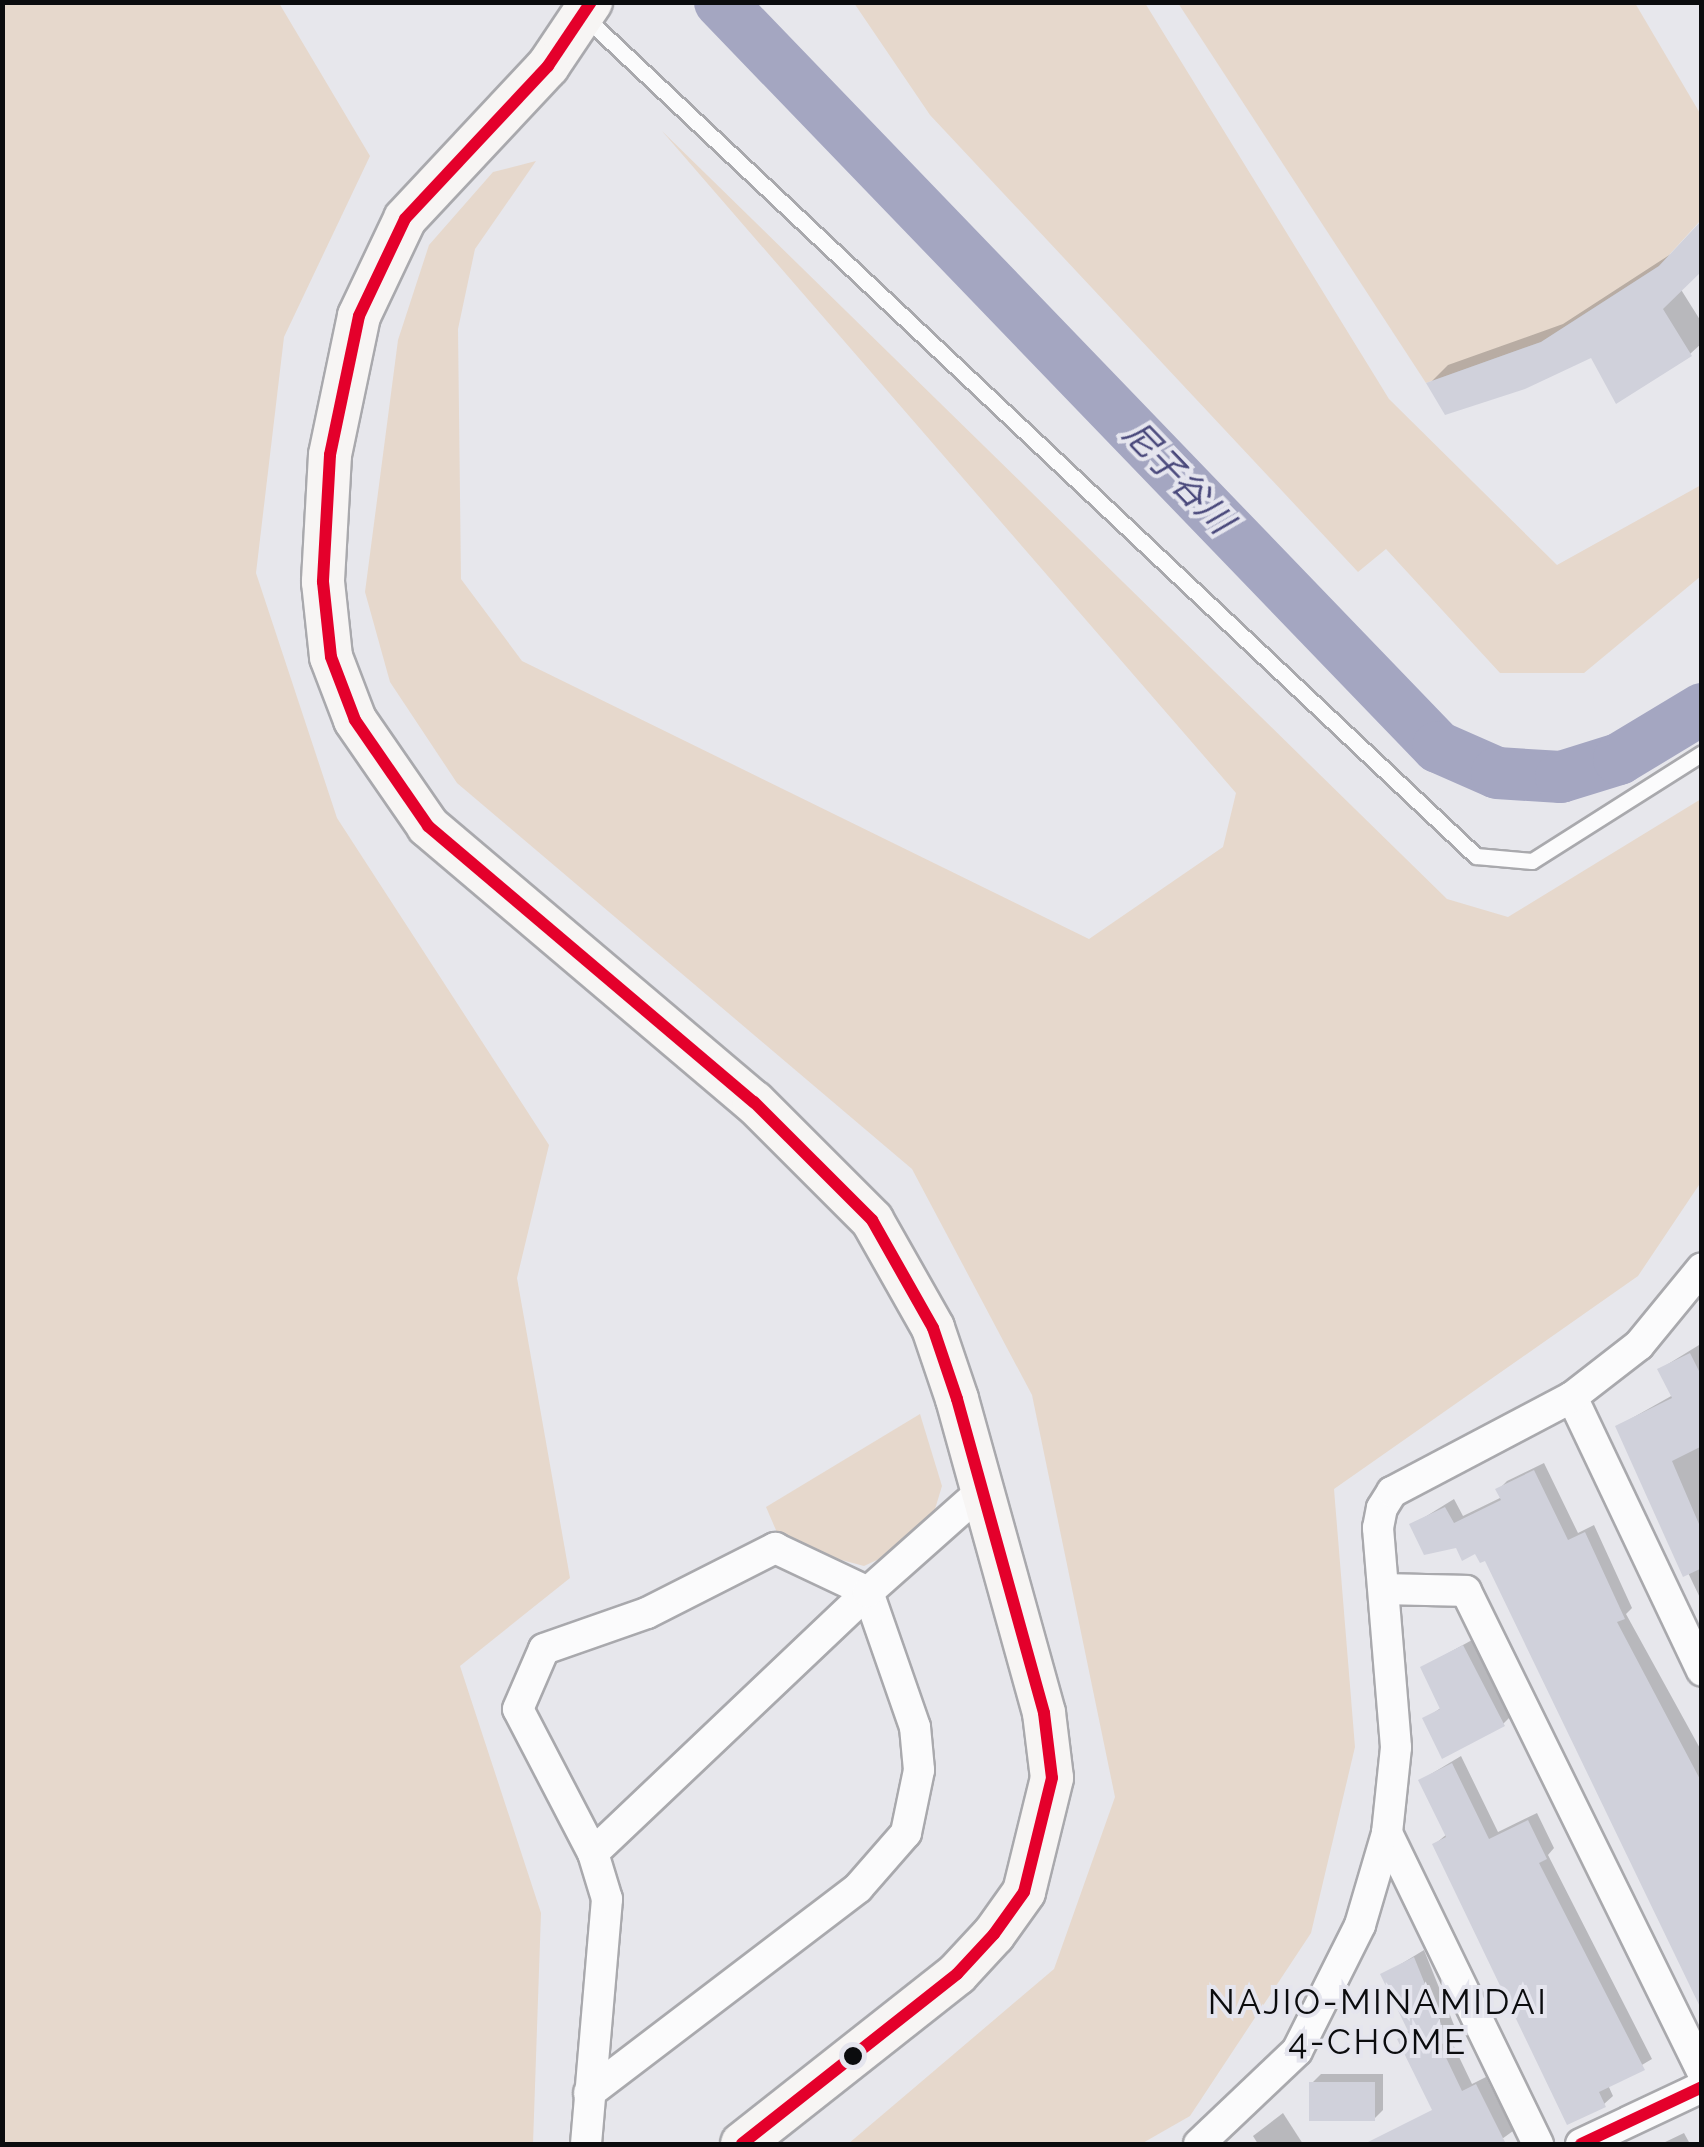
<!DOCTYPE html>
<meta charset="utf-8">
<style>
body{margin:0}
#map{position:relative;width:1704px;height:2147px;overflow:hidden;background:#e7e7ec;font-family:Raleway,"Noto Sans JP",sans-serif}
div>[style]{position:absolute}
.green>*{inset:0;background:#e6d8cc}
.shadow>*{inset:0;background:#0003}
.river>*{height:52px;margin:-26px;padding:0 26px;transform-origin:26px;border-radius:26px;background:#a4a6c1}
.building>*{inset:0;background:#d0d1db;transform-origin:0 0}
.roads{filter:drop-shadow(2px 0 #a9a9ad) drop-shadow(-2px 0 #a9a9ad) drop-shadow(0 2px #a9a9ad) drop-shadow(0 -2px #a9a9ad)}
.lane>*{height:15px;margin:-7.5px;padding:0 7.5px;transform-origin:7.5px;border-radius:7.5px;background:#fbfbfc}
.street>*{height:30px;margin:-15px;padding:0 15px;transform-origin:15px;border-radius:15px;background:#fbfbfc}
.secondary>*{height:42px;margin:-21px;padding:0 21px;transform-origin:21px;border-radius:21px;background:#f7f5f4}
.bus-1>*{height:12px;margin:-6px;padding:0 6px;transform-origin:6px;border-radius:6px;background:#e4002b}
.dots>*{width:28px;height:28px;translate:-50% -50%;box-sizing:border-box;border:5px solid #e5e5ee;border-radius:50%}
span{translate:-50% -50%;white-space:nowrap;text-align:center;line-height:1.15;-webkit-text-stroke:8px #e5e5ee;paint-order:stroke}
.water-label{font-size:35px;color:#49487b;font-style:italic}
.neighbourhood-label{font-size:35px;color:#0b0c0e;letter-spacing:2.5px}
.frame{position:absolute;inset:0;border:5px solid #0b0c0e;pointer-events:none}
</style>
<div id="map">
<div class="green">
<div style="clip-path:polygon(3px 2px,279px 3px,370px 156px,284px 337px,256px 573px,337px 818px,549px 1145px,517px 1278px,570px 1578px,460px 1666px,541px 1913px,533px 2144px,3px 2144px)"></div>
<div style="clip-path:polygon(854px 3px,1145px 3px,1389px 399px,1557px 565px,1701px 485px,1701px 576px,1584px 673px,1500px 673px,1386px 549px,1358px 572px,930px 115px)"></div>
<div style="clip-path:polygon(1178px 3px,1635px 3px,1701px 115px,1701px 220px,1659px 266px,1541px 342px,1426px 383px)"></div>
<div style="clip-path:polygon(662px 131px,1447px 899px,1508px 917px,1701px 799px,1701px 1182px,1638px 1276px,1334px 1489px,1355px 1747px,1311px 1933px,1190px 2116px,1141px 2144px,848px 2144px,1054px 1969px,1115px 1797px,1032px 1395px,912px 1169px,457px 783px,390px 682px,365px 592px,398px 340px,429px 245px,493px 172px,536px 161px,475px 249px,458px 329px,461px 579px,522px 661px,1089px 939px,1223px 847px,1236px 793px)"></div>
<div style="clip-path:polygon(920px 1414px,942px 1486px,932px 1519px,892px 1553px,864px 1566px,782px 1544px,766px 1507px)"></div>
</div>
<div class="shadow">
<div style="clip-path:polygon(1677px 250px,1680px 288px,1702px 323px,1702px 343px,1690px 354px,1592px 355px,1429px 384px,1448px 365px,1563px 324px)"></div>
<div style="clip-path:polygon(1699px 1345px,1702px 1351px,1702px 1602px,1618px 1426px,1673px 1395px,1660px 1369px)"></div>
<div style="clip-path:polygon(1544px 1463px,1578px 1533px,1594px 1525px,1632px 1608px,1626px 1614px,1702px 1752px,1702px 2000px,1486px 1557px,1412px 1525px,1454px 1499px,1463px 1516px,1502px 1497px,1498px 1490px,1507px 1481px)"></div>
<div style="clip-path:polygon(1472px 1640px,1511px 1716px,1503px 1724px,1425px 1719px,1442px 1707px,1423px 1667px)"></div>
<div style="clip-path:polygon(1461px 1756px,1498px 1832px,1537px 1813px,1554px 1848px,1548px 1855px,1652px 2059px,1608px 2085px,1613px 2096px,1604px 2104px,1435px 1844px,1447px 1834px,1421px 1780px)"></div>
<div style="clip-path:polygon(1424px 1950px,1456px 2030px,1449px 2036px,1472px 2084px,1486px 2077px,1513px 2131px,1495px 2144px,1373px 2144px,1437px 2114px,1400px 2039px,1410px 2029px,1383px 1975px)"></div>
<div style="clip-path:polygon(1321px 2074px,1383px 2074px,1383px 2110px,1374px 2119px,1312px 2083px)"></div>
<div style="clip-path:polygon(1283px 2113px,1303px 2144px,1258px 2144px,1253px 2136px)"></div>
<div style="clip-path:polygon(1684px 2133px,1690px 2144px,1661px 2144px)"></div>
</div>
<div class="river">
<div style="left:720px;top:2px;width:1035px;rotate:46.06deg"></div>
<div style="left:1438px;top:747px;width:64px;rotate:23.8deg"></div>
<div style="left:1497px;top:773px;width:64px;rotate:3.6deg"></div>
<div style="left:1561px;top:777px;width:61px;rotate:-17.2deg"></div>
<div style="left:1619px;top:759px;width:97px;rotate:-31.1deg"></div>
</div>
<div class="building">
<div style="clip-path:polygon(1702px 220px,1702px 271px,1663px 309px,1692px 356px,1616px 404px,1591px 358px,1525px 389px,1445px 415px,1426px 383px,1541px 342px,1659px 266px)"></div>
<div style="clip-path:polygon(1690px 1353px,1702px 1377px,1702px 1446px,1672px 1461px,1702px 1531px,1702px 1568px,1683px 1577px,1615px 1426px,1672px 1398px,1657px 1369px)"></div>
<div style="clip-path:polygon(1534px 1470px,1568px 1540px,1585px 1532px,1625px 1619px,1617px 1622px,1702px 1783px,1702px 2011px,1485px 1561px,1480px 1563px,1475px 1554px,1462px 1561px,1456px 1548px,1424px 1555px,1409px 1524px,1445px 1507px,1454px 1523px,1501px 1500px,1495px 1489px)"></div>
<div style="clip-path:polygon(1463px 1645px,1505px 1726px,1442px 1759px,1422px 1718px,1440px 1709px,1420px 1667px)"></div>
<div style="clip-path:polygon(1452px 1763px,1489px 1839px,1528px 1820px,1547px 1859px,1539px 1863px,1645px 2070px,1599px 2092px,1606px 2107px,1567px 2125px,1432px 1844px,1446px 1837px,1418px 1780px)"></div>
<div style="clip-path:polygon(1414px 1957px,1448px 2041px,1440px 2045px,1462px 2091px,1476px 2084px,1506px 2144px,1364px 2144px,1432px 2110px,1397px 2039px,1409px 2033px,1380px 1974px)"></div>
<div style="left:1309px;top:2082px;width:66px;height:39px"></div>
</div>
<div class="roads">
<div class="lane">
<div style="left:585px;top:17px;width:1224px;rotate:43.28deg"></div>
<div style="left:1476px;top:856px;width:56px;rotate:5.1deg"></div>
<div style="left:1532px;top:861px;width:201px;rotate:-32.4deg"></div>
</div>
<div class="street">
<div style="left:1572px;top:1397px;width:303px;rotate:64.6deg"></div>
<div style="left:1386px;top:1589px;width:80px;rotate:1.4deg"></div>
<div style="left:1466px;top:1591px;width:535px;rotate:63.82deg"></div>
<div style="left:1387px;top:1833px;width:346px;rotate:64.1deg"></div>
<div style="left:589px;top:2093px;width:338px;rotate:-37.3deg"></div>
<div style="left:858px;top:1888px;width:73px;rotate:-48.9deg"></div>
<div style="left:906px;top:1833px;width:64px;rotate:-78.3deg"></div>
<div style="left:919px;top:1770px;width:43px;rotate:-95.3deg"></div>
<div style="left:915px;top:1727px;width:143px;rotate:-109.2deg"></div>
<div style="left:868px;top:1592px;width:379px;rotate:136.5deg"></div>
<div style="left:586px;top:2144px;width:246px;rotate:-85.1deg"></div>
<div style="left:607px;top:1899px;width:48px;rotate:-106.9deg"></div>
<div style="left:593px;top:1853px;width:162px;rotate:-117.5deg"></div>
<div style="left:518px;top:1709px;width:65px;rotate:-66.6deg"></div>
<div style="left:544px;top:1649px;width:109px;rotate:-19.3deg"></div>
<div style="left:647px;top:1613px;width:144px;rotate:-26.9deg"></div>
<div style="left:775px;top:1548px;width:103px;rotate:25.3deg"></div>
<div style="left:868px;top:1592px;width:154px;rotate:-41.6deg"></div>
<div style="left:1199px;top:2144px;width:135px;rotate:-43.5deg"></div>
<div style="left:1297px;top:2051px;width:141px;rotate:-63.4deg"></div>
<div style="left:1360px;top:1925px;width:96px;rotate:-73.6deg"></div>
<div style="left:1387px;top:1833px;width:86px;rotate:-84deg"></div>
<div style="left:1396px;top:1747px;width:220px;rotate:-94.7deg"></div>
<div style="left:1378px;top:1528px;width:20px;rotate:-79deg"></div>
<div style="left:1382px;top:1508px;width:19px;rotate:-58deg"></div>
<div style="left:1392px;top:1492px;width:204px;rotate:-27.8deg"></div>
<div style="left:1572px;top:1397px;width:85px;rotate:-37.8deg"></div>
<div style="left:1639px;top:1345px;width:99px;rotate:-50.7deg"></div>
<div style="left:1581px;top:2144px;width:134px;rotate:-25.2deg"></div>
</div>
<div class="secondary">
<div style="left:591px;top:2px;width:77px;rotate:123.9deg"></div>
<div style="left:548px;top:66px;width:209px;rotate:133.1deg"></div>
<div style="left:405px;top:219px;width:107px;rotate:115.4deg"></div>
<div style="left:359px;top:316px;width:142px;rotate:101.8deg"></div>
<div style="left:330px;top:455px;width:127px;rotate:93.2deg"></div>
<div style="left:323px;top:582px;width:75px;rotate:83.9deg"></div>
<div style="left:331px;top:657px;width:67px;rotate:69.1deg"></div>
<div style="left:355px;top:720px;width:129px;rotate:55.4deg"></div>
<div style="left:428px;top:826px;width:427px;rotate:40.3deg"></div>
<div style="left:754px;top:1102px;width:167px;rotate:45deg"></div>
<div style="left:872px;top:1220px;width:124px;rotate:60.5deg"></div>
<div style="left:933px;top:1328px;width:75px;rotate:71.3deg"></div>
<div style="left:957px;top:1399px;width:326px;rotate:74.5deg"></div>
<div style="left:1044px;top:1713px;width:65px;rotate:83deg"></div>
<div style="left:1052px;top:1778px;width:117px;rotate:103.8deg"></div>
<div style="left:1024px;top:1892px;width:52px;rotate:125.5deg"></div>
<div style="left:994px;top:1934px;width:54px;rotate:132.8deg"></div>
<div style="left:957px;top:1974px;width:274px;rotate:141.7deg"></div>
</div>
</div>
<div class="bus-1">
<div style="left:591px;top:2px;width:77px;rotate:123.9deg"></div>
<div style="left:548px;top:66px;width:209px;rotate:133.1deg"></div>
<div style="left:405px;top:219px;width:107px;rotate:115.4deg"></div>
<div style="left:359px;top:316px;width:142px;rotate:101.8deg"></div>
<div style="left:330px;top:455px;width:127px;rotate:93.2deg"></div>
<div style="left:323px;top:582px;width:75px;rotate:83.9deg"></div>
<div style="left:331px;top:657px;width:67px;rotate:69.1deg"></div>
<div style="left:355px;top:720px;width:129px;rotate:55.4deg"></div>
<div style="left:428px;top:826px;width:427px;rotate:40.3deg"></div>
<div style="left:754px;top:1102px;width:167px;rotate:45deg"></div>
<div style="left:872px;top:1220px;width:124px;rotate:60.5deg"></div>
<div style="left:933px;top:1328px;width:75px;rotate:71.3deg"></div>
<div style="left:957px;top:1399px;width:326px;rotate:74.5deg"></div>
<div style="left:1044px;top:1713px;width:65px;rotate:83deg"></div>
<div style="left:1052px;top:1778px;width:117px;rotate:103.8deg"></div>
<div style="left:1024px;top:1892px;width:52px;rotate:125.5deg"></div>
<div style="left:994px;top:1934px;width:54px;rotate:132.8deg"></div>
<div style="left:957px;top:1974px;width:274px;rotate:141.7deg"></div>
<div style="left:1581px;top:2144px;width:134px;rotate:-25.2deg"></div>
</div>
<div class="dots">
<div style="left:853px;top:2056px;background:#0b0c0e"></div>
</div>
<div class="water-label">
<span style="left:1178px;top:477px;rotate:46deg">尼子谷川</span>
</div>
<div class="neighbourhood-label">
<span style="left:1378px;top:2022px">NAJIO-MINAMIDAI<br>4-CHOME</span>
</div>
<div class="frame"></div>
</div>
